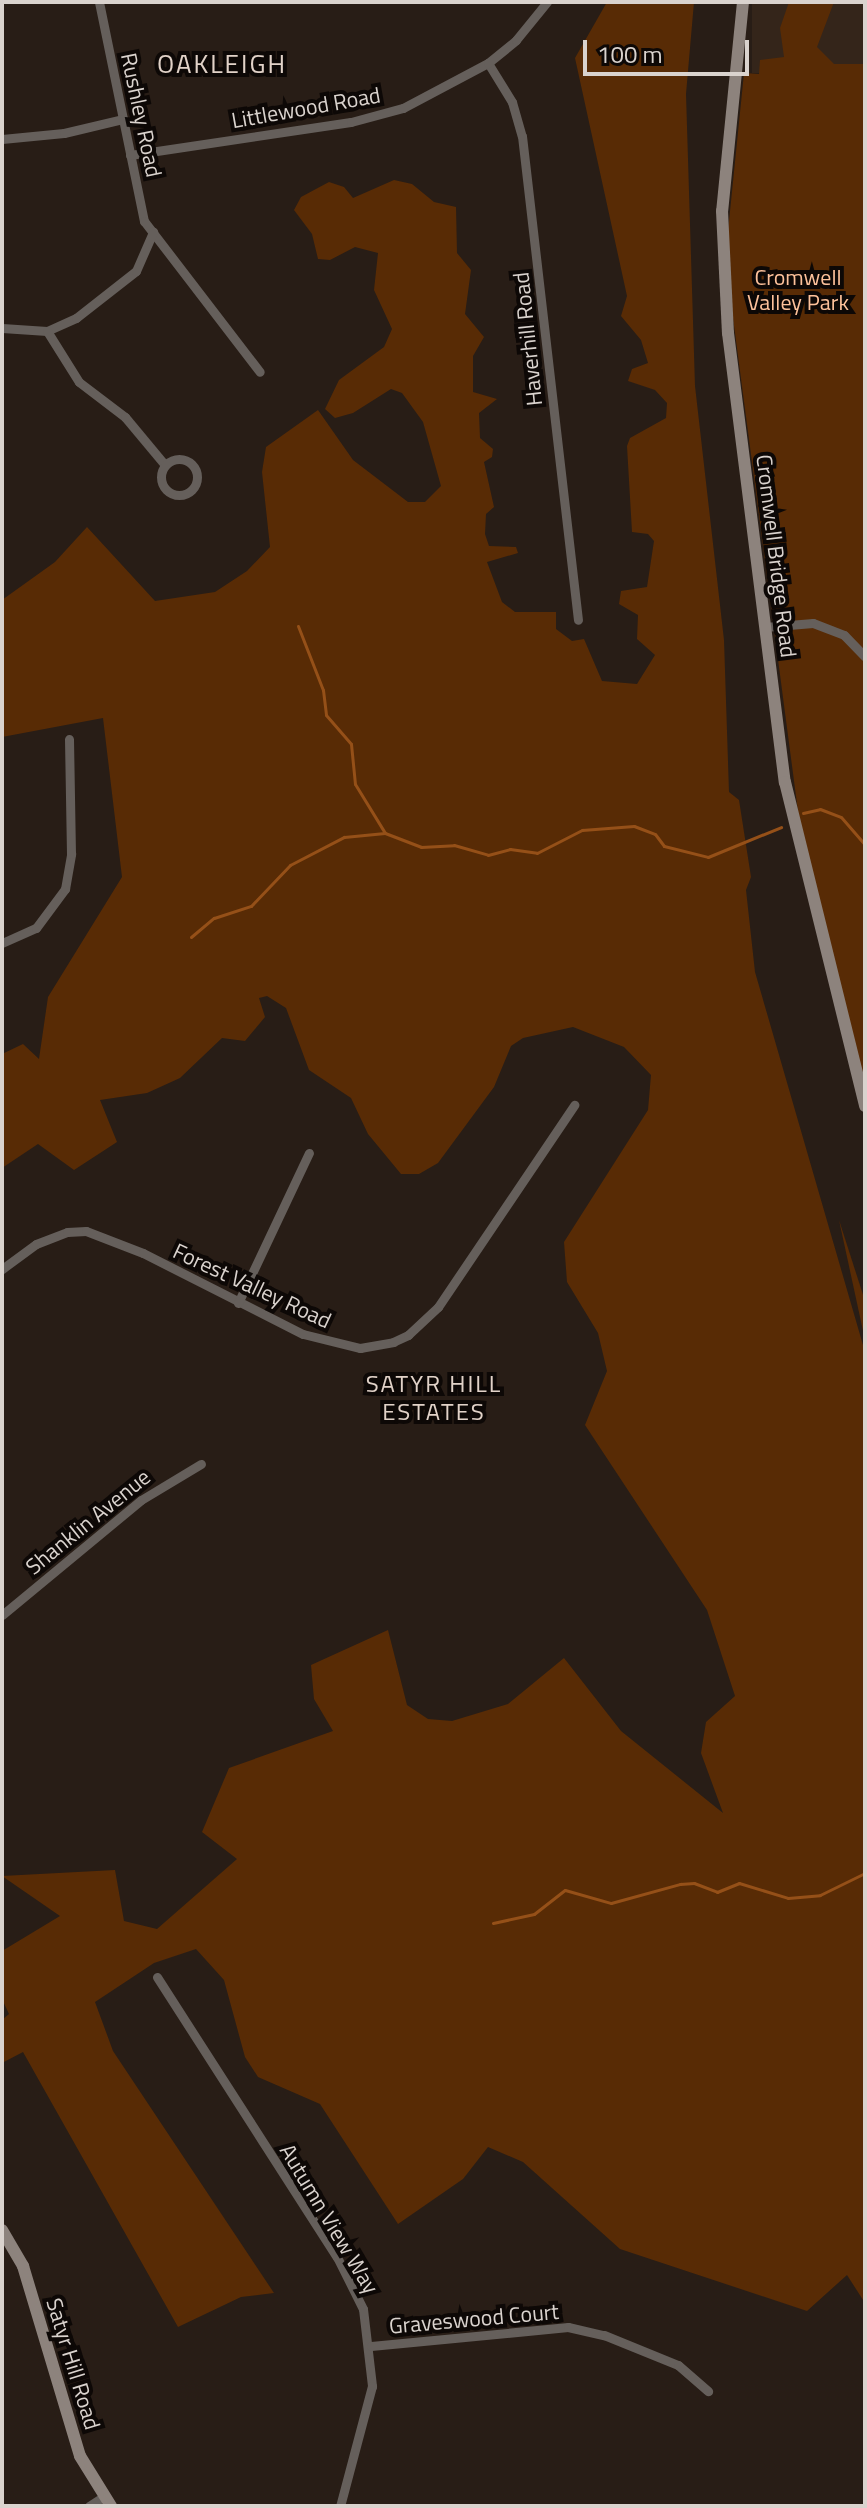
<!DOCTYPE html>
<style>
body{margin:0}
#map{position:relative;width:867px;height:2508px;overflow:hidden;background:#281d16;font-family:"Titillium Web",sans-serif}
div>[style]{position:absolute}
.built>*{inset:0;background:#34251a;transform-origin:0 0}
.green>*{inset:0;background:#582b05}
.stream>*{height:3px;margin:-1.5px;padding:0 1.5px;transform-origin:1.5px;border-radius:1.5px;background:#955018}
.street>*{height:9px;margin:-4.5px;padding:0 4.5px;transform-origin:4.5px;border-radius:4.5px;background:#655f5b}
.street>.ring{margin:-4.5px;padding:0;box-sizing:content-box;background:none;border:9px solid #655f5b;border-radius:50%}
.secondary>*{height:12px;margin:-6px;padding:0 6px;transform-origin:6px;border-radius:6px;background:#8d837d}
span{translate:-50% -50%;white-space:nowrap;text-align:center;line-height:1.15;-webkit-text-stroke:8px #0d0806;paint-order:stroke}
.street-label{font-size:22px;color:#dad3ce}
.park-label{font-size:22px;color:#fec29b}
.neighbourhood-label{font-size:24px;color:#e1d2c8;letter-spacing:2px}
.quarter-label{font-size:26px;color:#e1d2c8;letter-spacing:2px}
.frame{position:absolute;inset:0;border:4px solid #dad3ce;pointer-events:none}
.scale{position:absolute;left:583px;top:40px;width:166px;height:36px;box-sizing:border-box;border:4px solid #dad3ce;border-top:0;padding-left:10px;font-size:24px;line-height:28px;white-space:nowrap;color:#dad3ce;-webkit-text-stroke:6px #0d0806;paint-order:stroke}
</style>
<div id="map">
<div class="built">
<div style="left:752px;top:2px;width:113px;height:71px"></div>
</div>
<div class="green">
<div style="clip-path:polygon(607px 2px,694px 2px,686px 94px,695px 386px,724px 640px,729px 792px,739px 800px,751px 877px,746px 890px,755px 972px,865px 1352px,865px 2303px,847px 2275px,807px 2311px,620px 2249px,523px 2162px,488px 2147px,463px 2179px,398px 2224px,320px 2104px,258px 2077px,245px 2057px,224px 1980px,196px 1949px,154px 1963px,95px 2002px,113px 2051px,274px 2293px,241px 2297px,178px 2327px,23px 2052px,2px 2063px,2px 2020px,9px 2014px,2px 1999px,2px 1951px,60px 1916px,2px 1876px,115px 1870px,124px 1921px,157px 1929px,237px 1859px,202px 1832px,229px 1768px,333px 1731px,314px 1699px,311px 1665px,388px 1630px,407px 1705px,428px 1719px,452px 1721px,508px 1704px,564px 1658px,621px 1731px,723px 1813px,701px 1753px,706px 1722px,735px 1696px,707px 1610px,585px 1425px,607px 1371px,598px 1333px,567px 1282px,564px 1242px,648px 1110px,651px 1075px,624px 1047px,573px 1027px,523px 1038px,511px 1046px,494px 1087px,438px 1163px,419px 1174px,401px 1174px,368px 1134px,351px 1098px,309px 1070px,286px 1008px,267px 996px,259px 998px,265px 1017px,245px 1041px,222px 1038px,180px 1078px,147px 1093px,100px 1100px,117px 1142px,74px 1170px,38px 1144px,2px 1168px,2px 1054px,23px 1044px,39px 1059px,48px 997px,122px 877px,103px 718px,2px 737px,2px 600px,55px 562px,87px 527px,155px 601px,215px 592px,247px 571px,270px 547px,262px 472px,266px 447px,318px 410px,353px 460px,408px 502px,425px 502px,441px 486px,423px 422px,402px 393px,391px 389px,353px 413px,335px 418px,325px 409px,339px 380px,384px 347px,392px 329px,374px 290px,378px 253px,355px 247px,330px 260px,318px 259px,312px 234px,294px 210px,301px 197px,329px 182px,344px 187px,353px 198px,394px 180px,412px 184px,434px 202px,456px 207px,457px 253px,471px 270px,465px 314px,484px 337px,473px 356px,473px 392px,497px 399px,479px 413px,480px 438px,493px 449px,492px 457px,484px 462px,494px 507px,486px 514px,485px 534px,489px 546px,516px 547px,518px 553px,487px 562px,502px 602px,515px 612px,556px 612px,556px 629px,572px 641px,584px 639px,602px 681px,637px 684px,655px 655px,637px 639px,638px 615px,619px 604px,621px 591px,647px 587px,654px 541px,648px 534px,632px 532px,627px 446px,630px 438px,666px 418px,667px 403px,655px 390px,628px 381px,632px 369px,648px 363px,641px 340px,621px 316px,627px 296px,575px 58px)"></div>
<div style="clip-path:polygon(789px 2px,834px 2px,817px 47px,834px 64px,865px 64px,865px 1083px,801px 834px,730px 295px,728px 231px,744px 73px,759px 74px,760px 60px,784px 57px,780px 28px)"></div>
<div style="clip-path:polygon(839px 1220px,865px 1301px,865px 1340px)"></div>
</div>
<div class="stream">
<div style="left:298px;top:626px;width:69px;rotate:68.7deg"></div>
<div style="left:323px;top:690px;width:25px;rotate:83deg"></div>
<div style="left:326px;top:715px;width:38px;rotate:49deg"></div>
<div style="left:351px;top:744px;width:40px;rotate:84.3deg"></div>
<div style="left:355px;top:784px;width:57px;rotate:58.5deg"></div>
<div style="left:803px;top:813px;width:17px;rotate:-13deg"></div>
<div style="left:820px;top:809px;width:22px;rotate:21deg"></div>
<div style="left:841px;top:817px;width:37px;rotate:49deg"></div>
<div style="left:191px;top:937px;width:30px;rotate:-40deg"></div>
<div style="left:214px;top:918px;width:39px;rotate:-18deg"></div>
<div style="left:251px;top:906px;width:57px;rotate:-46.4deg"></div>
<div style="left:290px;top:865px;width:61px;rotate:-27.4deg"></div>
<div style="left:344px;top:837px;width:41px;rotate:-5.6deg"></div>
<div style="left:385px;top:833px;width:39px;rotate:21deg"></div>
<div style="left:421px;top:847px;width:33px;rotate:-3deg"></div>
<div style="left:454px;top:845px;width:35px;rotate:16deg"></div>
<div style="left:488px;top:855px;width:23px;rotate:-15deg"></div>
<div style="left:510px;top:849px;width:27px;rotate:8deg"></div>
<div style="left:537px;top:853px;width:51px;rotate:-27.1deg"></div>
<div style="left:582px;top:830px;width:52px;rotate:-4.4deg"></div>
<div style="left:634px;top:826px;width:22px;rotate:21deg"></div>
<div style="left:655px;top:834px;width:15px;rotate:53deg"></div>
<div style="left:664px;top:846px;width:45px;rotate:14deg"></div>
<div style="left:708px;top:857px;width:79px;rotate:-22.3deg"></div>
<div style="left:493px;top:1923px;width:42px;rotate:-12.4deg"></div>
<div style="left:534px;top:1914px;width:39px;rotate:-38deg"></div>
<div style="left:565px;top:1890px;width:48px;rotate:15.8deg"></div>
<div style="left:611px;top:1903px;width:72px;rotate:-15.4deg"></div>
<div style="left:680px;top:1884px;width:14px;rotate:-4deg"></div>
<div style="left:694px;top:1883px;width:25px;rotate:21deg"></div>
<div style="left:717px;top:1892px;width:24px;rotate:-22deg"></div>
<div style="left:739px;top:1883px;width:51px;rotate:17deg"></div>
<div style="left:788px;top:1898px;width:32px;rotate:-5deg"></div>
<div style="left:820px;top:1895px;width:50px;rotate:-26.1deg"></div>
</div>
<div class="street">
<div style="left:99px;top:2px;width:224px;rotate:78.4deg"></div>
<div style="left:144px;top:221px;width:190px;rotate:52.5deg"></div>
<div style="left:488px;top:63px;width:46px;rotate:58.4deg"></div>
<div style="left:512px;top:102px;width:35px;rotate:74deg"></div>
<div style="left:522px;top:136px;width:487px;rotate:83.4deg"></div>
<div style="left:2px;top:139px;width:62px;rotate:-5.5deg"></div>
<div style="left:64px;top:133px;width:61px;rotate:-13.3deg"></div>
<div style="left:130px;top:155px;width:223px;rotate:-8.5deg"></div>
<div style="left:351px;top:122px;width:54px;rotate:-15.1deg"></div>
<div style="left:403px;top:108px;width:96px;rotate:-27.9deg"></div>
<div style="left:488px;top:63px;width:36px;rotate:-39deg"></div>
<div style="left:516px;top:40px;width:49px;rotate:-50.8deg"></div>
<div style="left:2px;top:328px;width:45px;rotate:3.8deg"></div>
<div style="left:47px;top:331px;width:32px;rotate:-24deg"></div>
<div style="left:76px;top:318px;width:76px;rotate:-38.1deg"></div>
<div style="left:136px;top:271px;width:43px;rotate:-66.4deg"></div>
<div style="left:47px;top:331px;width:60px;rotate:57.9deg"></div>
<div style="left:79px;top:382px;width:58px;rotate:37.3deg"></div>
<div style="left:125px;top:417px;width:62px;rotate:50.2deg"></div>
<div class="ring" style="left:161px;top:459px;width:27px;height:27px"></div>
<div style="left:765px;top:627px;width:48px;rotate:-4.8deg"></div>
<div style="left:813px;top:623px;width:33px;rotate:21deg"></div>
<div style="left:844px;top:635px;width:30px;rotate:46deg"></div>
<div style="left:2px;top:943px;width:37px;rotate:-24deg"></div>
<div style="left:36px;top:928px;width:49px;rotate:-53.4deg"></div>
<div style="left:65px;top:889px;width:36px;rotate:-80deg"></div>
<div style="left:71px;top:854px;width:115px;rotate:-91deg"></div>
<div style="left:2px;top:1269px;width:42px;rotate:-36.3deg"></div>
<div style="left:36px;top:1244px;width:33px;rotate:-21deg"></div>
<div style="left:67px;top:1232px;width:19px;rotate:-3deg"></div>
<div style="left:86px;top:1231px;width:61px;rotate:21.1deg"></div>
<div style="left:143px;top:1253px;width:179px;rotate:26.9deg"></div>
<div style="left:303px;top:1334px;width:59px;rotate:13.8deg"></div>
<div style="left:360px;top:1348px;width:34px;rotate:-10deg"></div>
<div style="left:393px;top:1342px;width:17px;rotate:-25deg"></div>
<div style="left:408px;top:1335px;width:41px;rotate:-43deg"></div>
<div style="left:438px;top:1307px;width:244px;rotate:-56deg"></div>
<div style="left:238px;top:1303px;width:166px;rotate:-64.7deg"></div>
<div style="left:2px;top:1615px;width:180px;rotate:-39.6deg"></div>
<div style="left:141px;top:1500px;width:70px;rotate:-31deg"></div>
<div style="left:157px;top:1977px;width:333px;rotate:57.3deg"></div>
<div style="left:337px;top:2257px;width:58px;rotate:63.4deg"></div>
<div style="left:363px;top:2309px;width:78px;rotate:83.3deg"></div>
<div style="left:372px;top:2386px;width:124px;rotate:104.9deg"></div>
<div style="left:371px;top:2346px;width:198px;rotate:-5.5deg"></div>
<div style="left:568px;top:2327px;width:37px;rotate:13deg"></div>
<div style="left:604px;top:2335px;width:80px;rotate:22.1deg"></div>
<div style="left:678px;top:2365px;width:40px;rotate:41deg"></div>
<div style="left:89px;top:2506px;width:17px;rotate:-33deg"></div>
</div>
<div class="secondary">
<div style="left:743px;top:2px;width:210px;rotate:95.7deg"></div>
<div style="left:722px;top:211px;width:122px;rotate:87.2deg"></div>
<div style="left:728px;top:333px;width:453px;rotate:82.8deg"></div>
<div style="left:785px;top:782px;width:334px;rotate:76.1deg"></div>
<div style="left:2px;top:2230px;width:42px;rotate:59.7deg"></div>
<div style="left:23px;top:2266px;width:198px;rotate:73.3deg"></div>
<div style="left:80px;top:2456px;width:59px;rotate:58.2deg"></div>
</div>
<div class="street-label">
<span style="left:306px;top:108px;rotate:-10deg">Littlewood Road</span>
<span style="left:141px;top:115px;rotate:78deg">Rushley Road</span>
<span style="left:528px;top:339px;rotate:-96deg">Haverhill Road</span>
<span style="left:776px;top:556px;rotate:83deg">Cromwell Bridge Road</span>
<span style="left:252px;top:1286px;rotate:25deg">Forest Valley Road</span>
<span style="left:88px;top:1522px;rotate:-39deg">Shanklin Avenue</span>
<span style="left:329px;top:2219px;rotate:59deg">Autumn View Way</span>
<span style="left:474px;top:2319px;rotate:-5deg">Graveswood Court</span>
<span style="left:73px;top:2364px;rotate:73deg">Satyr Hill Road</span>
</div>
<div class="park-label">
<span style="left:798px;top:290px">Cromwell<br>Valley Park</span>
</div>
<div class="neighbourhood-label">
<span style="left:434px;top:1398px">SATYR HILL<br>ESTATES</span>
</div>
<div class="quarter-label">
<span style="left:222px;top:64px">OAKLEIGH</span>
</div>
<div class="frame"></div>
<div class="scale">100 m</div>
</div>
